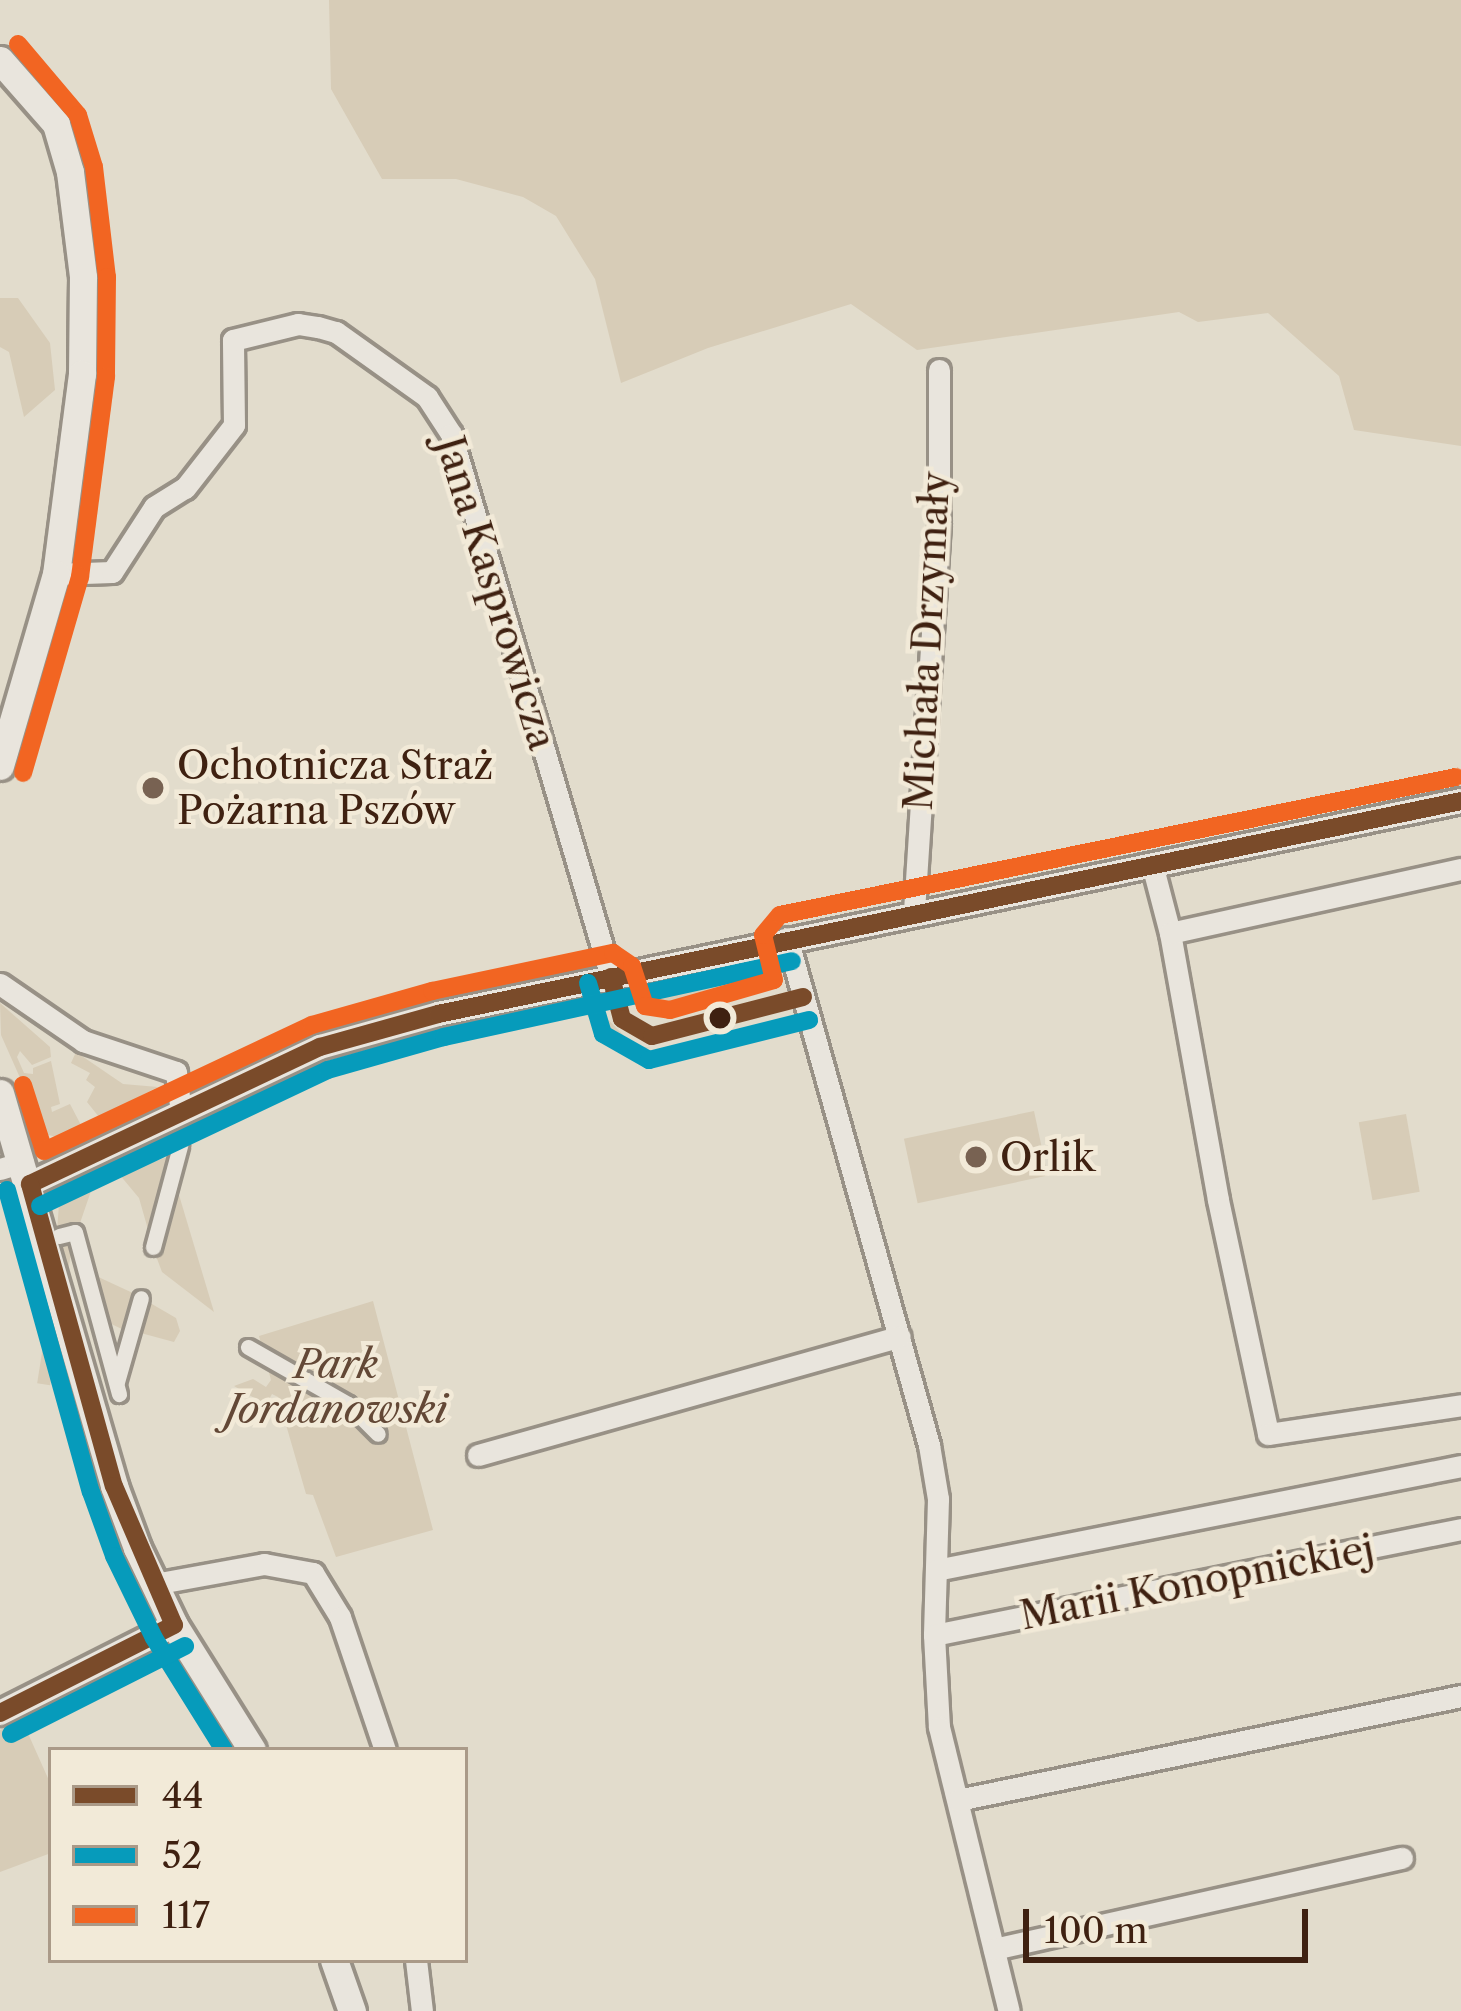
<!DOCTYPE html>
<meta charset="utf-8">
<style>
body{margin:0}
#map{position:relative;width:1461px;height:2011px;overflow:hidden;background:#e2dccc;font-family:"Libre Caslon Text",serif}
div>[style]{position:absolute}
.green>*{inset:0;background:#d7ccb7;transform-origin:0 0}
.roads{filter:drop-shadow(3px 0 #989186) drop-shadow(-3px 0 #989186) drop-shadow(0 3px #989186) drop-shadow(0 -3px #989186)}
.pedestrian>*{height:15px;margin:-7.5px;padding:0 7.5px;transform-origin:7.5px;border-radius:7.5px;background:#e9e5dd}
.minor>*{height:21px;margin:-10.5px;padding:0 10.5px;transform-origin:10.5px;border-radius:10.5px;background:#e9e5dd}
.tertiary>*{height:24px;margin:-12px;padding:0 12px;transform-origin:12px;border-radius:12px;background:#e9e5dd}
.secondary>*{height:27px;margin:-13.5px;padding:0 13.5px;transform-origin:13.5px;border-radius:13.5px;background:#e9e5dd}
.bus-1>*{height:18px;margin:-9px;padding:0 9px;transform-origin:9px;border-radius:9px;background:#7a4b2a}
.bus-2>*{height:18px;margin:-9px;padding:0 9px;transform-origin:9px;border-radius:9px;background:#069bbb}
.bus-3>*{height:18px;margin:-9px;padding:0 9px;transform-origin:9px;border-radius:9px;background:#f26522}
.dots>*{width:33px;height:33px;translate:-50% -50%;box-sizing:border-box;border:6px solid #f2ead8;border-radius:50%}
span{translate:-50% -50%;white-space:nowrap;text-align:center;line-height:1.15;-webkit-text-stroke:9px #f2ead8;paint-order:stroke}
.street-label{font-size:39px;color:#3f2111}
.poi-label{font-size:39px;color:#3f2111}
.left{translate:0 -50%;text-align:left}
.park-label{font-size:39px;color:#634836;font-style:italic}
.legend{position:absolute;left:48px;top:1747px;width:420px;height:216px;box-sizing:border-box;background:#f2ead8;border:3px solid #aa9a88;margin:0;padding:15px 21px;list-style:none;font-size:36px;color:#3f2111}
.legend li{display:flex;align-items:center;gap:24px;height:60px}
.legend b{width:60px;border:3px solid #aa9a88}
.scale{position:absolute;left:1023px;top:1909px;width:285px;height:54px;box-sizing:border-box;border:6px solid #3f2111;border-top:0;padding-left:15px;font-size:36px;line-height:42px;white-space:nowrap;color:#3f2111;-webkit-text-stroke:9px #f2ead8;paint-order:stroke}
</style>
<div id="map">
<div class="green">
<div style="clip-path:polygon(329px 0,1461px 0,1461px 446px,1354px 430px,1339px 376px,1268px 313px,1198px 322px,1179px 312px,917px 350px,851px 304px,708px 348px,621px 383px,595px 279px,556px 216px,523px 197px,456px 179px,382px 179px,331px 89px)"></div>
<div style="clip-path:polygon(0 298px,18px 298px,50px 343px,55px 390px,24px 417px,9px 352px,0 347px)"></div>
<div style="clip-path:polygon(775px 954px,783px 966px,779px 972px,647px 1009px,628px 1002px,629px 986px)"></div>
<div style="clip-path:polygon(587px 998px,633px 1045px,651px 1048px,621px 1051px,575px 1003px)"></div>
<div style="clip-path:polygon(0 1003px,50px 1047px,51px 1057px,32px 1065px,20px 1051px,17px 1057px,24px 1073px,33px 1074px,33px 1068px,51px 1061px,60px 1104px,51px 1107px,52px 1112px,70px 1104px,82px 1127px,60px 1138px,45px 1134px,1px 1035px)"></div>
<div style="clip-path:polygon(76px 1052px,123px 1084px,158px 1087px,99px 1117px,87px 1102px,95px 1087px,86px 1080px,90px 1073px,71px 1063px)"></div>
<div style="left:1034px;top:1111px;width:66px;height:133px;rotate:78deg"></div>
<div style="left:1406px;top:1114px;width:79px;height:48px;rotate:80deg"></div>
<div style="clip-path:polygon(173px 1155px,151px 1240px,139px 1198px,119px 1174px)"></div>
<div style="clip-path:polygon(104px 1176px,91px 1191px,79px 1226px,57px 1231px,59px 1204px,79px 1186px)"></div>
<div style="clip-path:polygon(173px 1194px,179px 1195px,214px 1312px,162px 1272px,156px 1256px)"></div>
<div style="left:60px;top:1239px;width:13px;height:146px;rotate:9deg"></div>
<div style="clip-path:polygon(94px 1275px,135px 1294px,126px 1331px,103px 1320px)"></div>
<div style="clip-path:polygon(145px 1300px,176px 1318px,180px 1331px,174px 1342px,137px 1332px)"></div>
<div style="clip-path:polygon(373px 1301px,433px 1530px,336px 1557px,313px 1495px,306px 1494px,278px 1397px,272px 1394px,266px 1405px,234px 1386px,253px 1379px,266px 1387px,271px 1380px,259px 1336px)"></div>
<div style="clip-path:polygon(22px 1720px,51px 1785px,51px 1853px,0 1872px,0 1730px)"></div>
</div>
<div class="roads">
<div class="pedestrian">
<div style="left:59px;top:1236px;width:16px;rotate:-14deg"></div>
<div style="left:75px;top:1232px;width:168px;rotate:74.8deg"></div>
<div style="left:153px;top:1247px;width:105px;rotate:-75deg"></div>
<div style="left:248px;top:1347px;width:115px;rotate:29.7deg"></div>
<div style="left:348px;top:1404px;width:42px;rotate:45deg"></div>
<div style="left:117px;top:1382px;width:87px;rotate:-74.1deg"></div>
</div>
<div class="minor">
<div style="left:56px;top:574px;width:56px;rotate:-2deg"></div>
<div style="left:112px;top:572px;width:77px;rotate:-57.1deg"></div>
<div style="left:154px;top:507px;width:36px;rotate:-32deg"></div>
<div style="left:185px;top:488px;width:80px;rotate:-52.1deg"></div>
<div style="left:234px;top:425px;width:85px;rotate:-90.7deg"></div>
<div style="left:233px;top:340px;width:67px;rotate:-13.8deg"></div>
<div style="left:298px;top:324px;width:20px;rotate:9deg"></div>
<div style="left:318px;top:327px;width:19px;rotate:16deg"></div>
<div style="left:336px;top:332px;width:112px;rotate:35.5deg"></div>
<div style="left:427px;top:397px;width:44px;rotate:57deg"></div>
<div style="left:451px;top:434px;width:566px;rotate:73.58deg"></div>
<div style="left:1152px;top:864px;width:71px;rotate:75.4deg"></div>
<div style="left:1170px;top:933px;width:271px;rotate:79.8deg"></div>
<div style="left:1218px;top:1200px;width:239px;rotate:77.9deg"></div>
<div style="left:1268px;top:1434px;width:195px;rotate:-8.5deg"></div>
<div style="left:914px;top:911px;width:389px;rotate:-86.3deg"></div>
<div style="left:939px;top:523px;width:153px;rotate:-90deg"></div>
<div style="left:1170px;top:933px;width:298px;rotate:-12.4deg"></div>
<div style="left:787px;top:938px;width:527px;rotate:74.35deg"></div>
<div style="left:929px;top:1445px;width:55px;rotate:80.5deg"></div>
<div style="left:938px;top:1499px;width:136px;rotate:91.7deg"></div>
<div style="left:934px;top:1635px;width:92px;rotate:86.9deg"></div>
<div style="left:939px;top:1727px;width:292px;rotate:76.2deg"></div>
<div style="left:0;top:984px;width:101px;rotate:34.5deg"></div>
<div style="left:83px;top:1041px;width:98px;rotate:18.4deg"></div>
<div style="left:176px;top:1072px;width:41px;rotate:83deg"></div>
<div style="left:0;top:1169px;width:24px;rotate:-17deg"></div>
<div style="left:478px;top:1455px;width:438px;rotate:-15.7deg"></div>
<div style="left:936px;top:1570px;width:535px;rotate:-11.2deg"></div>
<div style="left:154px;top:1584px;width:112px;rotate:-10.3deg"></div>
<div style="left:264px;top:1564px;width:50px;rotate:10.4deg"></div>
<div style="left:313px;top:1573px;width:52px;rotate:58.5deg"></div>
<div style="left:340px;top:1617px;width:140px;rotate:71.3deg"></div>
<div style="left:934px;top:1635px;width:538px;rotate:-11.37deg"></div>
<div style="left:958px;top:1800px;width:514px;rotate:-11.68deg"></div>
<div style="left:994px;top:1949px;width:418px;rotate:-12.6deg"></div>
<div style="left:416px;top:1960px;width:51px;rotate:83.3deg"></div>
</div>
<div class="tertiary">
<div style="left:30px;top:1184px;width:321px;rotate:-25.3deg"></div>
<div style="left:320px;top:1047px;width:123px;rotate:-15.6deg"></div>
<div style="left:438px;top:1014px;width:1045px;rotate:-11.76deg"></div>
<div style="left:0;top:1713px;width:195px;rotate:-26.8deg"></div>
</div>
<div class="secondary">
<div style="left:0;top:60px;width:85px;rotate:48.8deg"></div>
<div style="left:56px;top:124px;width:50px;rotate:73.7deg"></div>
<div style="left:70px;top:172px;width:106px;rotate:82.9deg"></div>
<div style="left:83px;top:277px;width:97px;rotate:90.6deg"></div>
<div style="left:82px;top:374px;width:202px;rotate:97.4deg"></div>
<div style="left:56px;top:574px;width:200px;rotate:106.3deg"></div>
<div style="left:0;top:1093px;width:409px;rotate:73.8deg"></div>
<div style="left:114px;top:1486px;width:66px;rotate:69.6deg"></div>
<div style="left:137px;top:1548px;width:85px;rotate:64.3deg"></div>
<div style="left:174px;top:1625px;width:147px;rotate:58deg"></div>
<div style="left:334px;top:1960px;width:54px;rotate:70.6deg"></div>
</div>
</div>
<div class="bus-1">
<div style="left:611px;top:977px;width:43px;rotate:75.3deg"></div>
<div style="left:622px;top:1019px;width:34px;rotate:30deg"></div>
<div style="left:652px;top:1036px;width:156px;rotate:-14.5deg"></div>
<div style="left:30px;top:1184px;width:321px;rotate:-25.3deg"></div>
<div style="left:320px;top:1047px;width:123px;rotate:-15.6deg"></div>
<div style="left:438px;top:1014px;width:1045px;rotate:-11.76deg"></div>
<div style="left:30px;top:1184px;width:313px;rotate:74.5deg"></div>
<div style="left:114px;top:1486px;width:151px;rotate:66.7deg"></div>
<div style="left:0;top:1713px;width:195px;rotate:-26.8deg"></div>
</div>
<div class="bus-2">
<div style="left:588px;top:983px;width:53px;rotate:73.6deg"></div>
<div style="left:603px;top:1034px;width:53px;rotate:29.5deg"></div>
<div style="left:649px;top:1060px;width:165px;rotate:-14deg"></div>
<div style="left:7px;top:1190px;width:313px;rotate:74.5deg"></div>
<div style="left:91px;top:1492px;width:68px;rotate:70.2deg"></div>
<div style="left:114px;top:1556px;width:91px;rotate:64deg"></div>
<div style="left:154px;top:1638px;width:132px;rotate:58deg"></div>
<div style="left:40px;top:1206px;width:318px;rotate:-25.3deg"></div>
<div style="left:328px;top:1070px;width:121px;rotate:-15.9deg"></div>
<div style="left:444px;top:1037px;width:356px;rotate:-12.3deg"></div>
<div style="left:11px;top:1734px;width:195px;rotate:-26.8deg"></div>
</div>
<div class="bus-3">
<div style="left:18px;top:44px;width:93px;rotate:49.8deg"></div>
<div style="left:78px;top:115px;width:54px;rotate:72.9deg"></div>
<div style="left:94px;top:167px;width:111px;rotate:83.3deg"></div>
<div style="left:107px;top:277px;width:100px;rotate:90.6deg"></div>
<div style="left:106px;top:377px;width:202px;rotate:97.4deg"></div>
<div style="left:80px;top:577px;width:204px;rotate:106.2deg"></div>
<div style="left:23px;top:1085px;width:69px;rotate:72.3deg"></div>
<div style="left:44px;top:1151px;width:296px;rotate:-25.2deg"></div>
<div style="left:312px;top:1025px;width:125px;rotate:-15.8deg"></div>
<div style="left:432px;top:991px;width:185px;rotate:-11.9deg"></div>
<div style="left:613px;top:953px;width:23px;rotate:34deg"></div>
<div style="left:632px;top:966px;width:42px;rotate:72deg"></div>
<div style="left:645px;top:1006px;width:25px;rotate:9deg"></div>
<div style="left:670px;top:1010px;width:108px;rotate:-16.1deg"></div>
<div style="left:774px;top:980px;width:46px;rotate:-103.7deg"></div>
<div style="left:763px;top:935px;width:26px;rotate:-50deg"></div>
<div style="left:780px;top:915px;width:690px;rotate:-11.54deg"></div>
</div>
<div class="dots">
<div style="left:153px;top:788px;background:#786252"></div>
<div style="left:720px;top:1018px;background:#3f2111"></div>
<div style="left:976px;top:1157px;background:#786252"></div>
</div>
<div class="street-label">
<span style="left:496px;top:593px;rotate:73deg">Jana Kasprowicza</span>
<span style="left:927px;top:641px;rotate:-87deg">Michała Drzymały</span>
<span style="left:1197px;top:1582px;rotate:-11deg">Marii Konopnickiej</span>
</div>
<div class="poi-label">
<span class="left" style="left:177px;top:788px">Ochotnicza Straż<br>Pożarna Pszów</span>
<span class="left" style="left:1000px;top:1157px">Orlik</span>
</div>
<div class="park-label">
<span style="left:336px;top:1387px">Park<br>Jordanowski</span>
</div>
<ul class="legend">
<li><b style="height:15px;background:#7a4b2a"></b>44</li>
<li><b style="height:15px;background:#069bbb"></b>52</li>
<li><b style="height:15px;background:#f26522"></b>117</li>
</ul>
<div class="scale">100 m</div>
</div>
